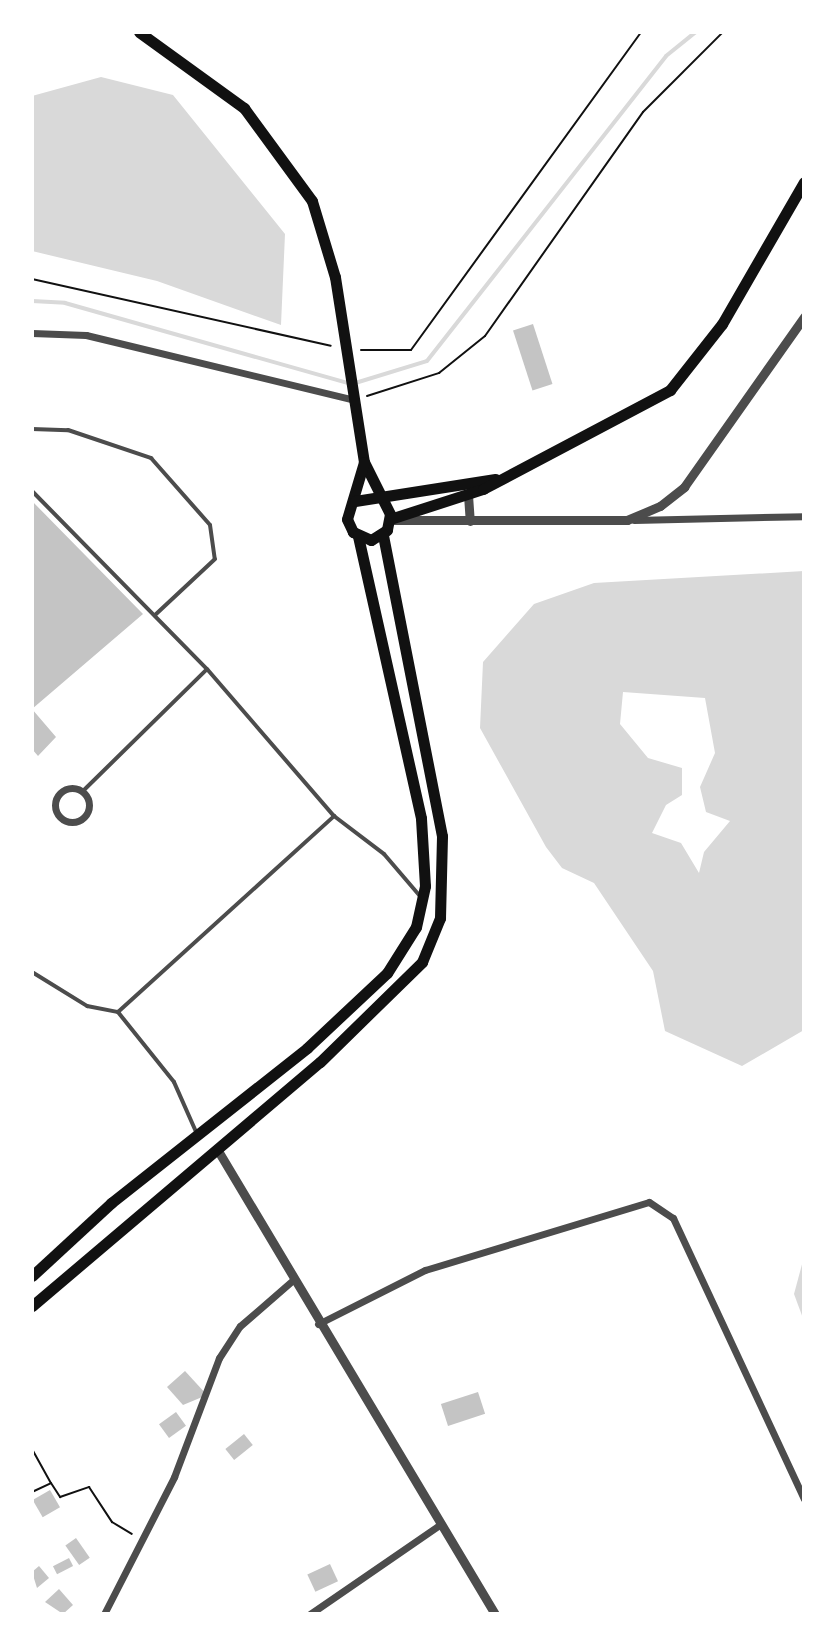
<!DOCTYPE html>
<style>
body{margin:0}
#map{position:relative;width:836px;height:1646px;overflow:hidden;background:#fff;font-family:"Roboto Serif",serif}
div>[style]{position:absolute}
.water>*{inset:0;background:#d9d9d9}
.stream>*{height:4px;margin:-2px;padding:0 2px;transform-origin:2px;border-radius:2px;background:#d9d9d9}
.building>*{inset:0;background:#c4c4c4;transform-origin:0 0}
.path>*{height:2px;margin:-1px;padding:0 1px;transform-origin:1px;border-radius:1px;background:#111}
.service>*{height:4px;margin:-2px;padding:0 2px;transform-origin:2px;border-radius:2px;background:#4c4c4c}
.minor>*{height:7px;margin:-3.5px;padding:0 3.5px;transform-origin:3.5px;border-radius:3.5px;background:#4c4c4c}
.minor>.ring{margin:-3.5px;padding:0;box-sizing:content-box;background:none;border:7px solid #4c4c4c;border-radius:50%}
.tertiary>*{height:9px;margin:-4.5px;padding:0 4.5px;transform-origin:4.5px;border-radius:4.5px;background:#4c4c4c}
.secondary>*{height:11px;margin:-5.5px;padding:0 5.5px;transform-origin:5.5px;border-radius:5.5px;background:#111}
span{translate:-50% -50%;white-space:nowrap;text-align:center;line-height:1.15;-webkit-text-stroke:8px #fff;paint-order:stroke}
.frame{position:absolute;inset:0;border:34px solid #fff;pointer-events:none}
</style>
<div id="map">
<div class="water">
<div style="clip-path:polygon(101px 77px,173px 95px,285px 234px,281px 325px,157px 281px,32px 251px,32px 96px)"></div>
<div style="clip-path:polygon(evenodd,804px 571px,804px 1030px,742px 1066px,665px 1031px,653px 971px,594px 883px,562px 868px,546px 847px,480px 728px,483px 662px,534px 604px,594px 583px,804px 571px,623px 692px,705px 698px,715px 753px,700px 787px,706px 812px,730px 821px,704px 852px,699px 873px,681px 843px,652px 833px,666px 805px,682px 795px,682px 768px,648px 758px,620px 724px,623px 692px)"></div>
<div style="clip-path:polygon(804px 1257px,804px 1321px,794px 1294px)"></div>
</div>
<div class="stream">
<div style="left:32px;top:301px;width:33px;rotate:3deg"></div>
<div style="left:65px;top:303px;width:298px;rotate:15.8deg"></div>
<div style="left:352px;top:384px;width:78px;rotate:-17deg"></div>
<div style="left:427px;top:361px;width:387px;rotate:-51.9deg"></div>
<div style="left:666px;top:56px;width:38px;rotate:-39deg"></div>
</div>
<div class="building">
<div style="left:533px;top:324px;width:63px;height:21px;rotate:72deg"></div>
<div style="clip-path:polygon(32px 501px,143px 614px,32px 709px,56px 737px,38px 756px,32px 749px)"></div>
<div style="clip-path:polygon(185px 1371px,207px 1395px,183px 1405px,167px 1387px)"></div>
<div style="left:478px;top:1392px;width:23px;height:39px;rotate:72deg"></div>
<div style="left:176px;top:1412px;width:17px;height:21px;rotate:54deg"></div>
<div style="left:244px;top:1434px;width:14px;height:24px;rotate:51deg"></div>
<div style="left:50px;top:1490px;width:20px;height:20px;rotate:60deg"></div>
<div style="left:76px;top:1538px;width:24px;height:13px;rotate:55deg"></div>
<div style="left:69px;top:1558px;width:9px;height:18px;rotate:63deg"></div>
<div style="left:330px;top:1564px;width:19px;height:25px;rotate:65deg"></div>
<div style="clip-path:polygon(39px 1566px,49px 1578px,37px 1588px,32px 1572px)"></div>
<div style="clip-path:polygon(59px 1589px,73px 1605px,63px 1614px,45px 1602px)"></div>
</div>
<div class="path">
<div style="left:32px;top:279px;width:306px;rotate:12.6deg"></div>
<div style="left:361px;top:350px;width:50px"></div>
<div style="left:411px;top:350px;width:392px;rotate:-54.1deg"></div>
<div style="left:367px;top:396px;width:76px;rotate:-17.7deg"></div>
<div style="left:439px;top:373px;width:59px;rotate:-38.8deg"></div>
<div style="left:485px;top:336px;width:274px;rotate:-54.8deg"></div>
<div style="left:643px;top:112px;width:113px;rotate:-45deg"></div>
<div style="left:32px;top:1449px;width:38px;rotate:61deg"></div>
<div style="left:32px;top:1492px;width:21px;rotate:-25deg"></div>
<div style="left:51px;top:1483px;width:17px;rotate:57deg"></div>
<div style="left:60px;top:1497px;width:31px;rotate:-19deg"></div>
<div style="left:89px;top:1487px;width:42px;rotate:56.7deg"></div>
<div style="left:112px;top:1522px;width:23px;rotate:31deg"></div>
<div style="left:32px;top:1510px;width:10px;rotate:90deg"></div>
</div>
<div class="service">
<div style="left:32px;top:429px;width:36px;rotate:2deg"></div>
<div style="left:68px;top:430px;width:88px;rotate:18.6deg"></div>
<div style="left:151px;top:458px;width:89px;rotate:48.6deg"></div>
<div style="left:210px;top:525px;width:34px;rotate:82deg"></div>
<div style="left:215px;top:559px;width:82px;rotate:137deg"></div>
<div style="left:32px;top:491px;width:250px;rotate:45.5deg"></div>
<div style="left:207px;top:669px;width:194px;rotate:49.2deg"></div>
<div style="left:334px;top:816px;width:63px;rotate:37.2deg"></div>
<div style="left:384px;top:854px;width:54px;rotate:49.5deg"></div>
<div style="left:85px;top:789px;width:170px;rotate:-44.5deg"></div>
<div style="left:32px;top:972px;width:65px;rotate:31.7deg"></div>
<div style="left:87px;top:1006px;width:32px;rotate:11deg"></div>
<div style="left:197px;top:1134px;width:57px;rotate:-113.9deg"></div>
<div style="left:174px;top:1082px;width:90px;rotate:-128.7deg"></div>
<div style="left:118px;top:1012px;width:292px;rotate:-42.2deg"></div>
</div>
<div class="minor">
<div style="left:32px;top:333px;width:54px;rotate:2.1deg"></div>
<div style="left:86px;top:335px;width:276px;rotate:13.6deg"></div>
<div style="left:634px;top:520px;width:170px;rotate:-1.3deg"></div>
<div class="ring" style="left:55px;top:788px;width:27px;height:27px"></div>
<div style="left:318px;top:1324px;width:120px;rotate:-26.8deg"></div>
<div style="left:425px;top:1270px;width:234px;rotate:-16.9deg"></div>
<div style="left:649px;top:1202px;width:29px;rotate:34deg"></div>
<div style="left:673px;top:1218px;width:310px;rotate:65deg"></div>
<div style="left:104px;top:1614px;width:154px;rotate:-62.9deg"></div>
<div style="left:174px;top:1477px;width:127px;rotate:-69.3deg"></div>
<div style="left:219px;top:1358px;width:38px;rotate:-57deg"></div>
<div style="left:240px;top:1326px;width:70px;rotate:-41deg"></div>
<div style="left:310px;top:1614px;width:155px;rotate:-34.5deg"></div>
</div>
<div class="tertiary">
<div style="left:468px;top:495px;width:26px;rotate:86deg"></div>
<div style="left:393px;top:520px;width:234px"></div>
<div style="left:627px;top:520px;width:36px;rotate:-23deg"></div>
<div style="left:660px;top:506px;width:31px;rotate:-38deg"></div>
<div style="left:684px;top:487px;width:208px;rotate:-54.8deg"></div>
<div style="left:217px;top:1149px;width:542px;rotate:59.13deg"></div>
</div>
<div class="secondary">
<div style="left:139px;top:32px;width:130px;rotate:35.9deg"></div>
<div style="left:244px;top:108px;width:115px;rotate:53.8deg"></div>
<div style="left:312px;top:201px;width:79px;rotate:73.2deg"></div>
<div style="left:335px;top:277px;width:187px;rotate:81.1deg"></div>
<div style="left:364px;top:462px;width:58px;rotate:63.4deg"></div>
<div style="left:390px;top:514px;width:16px;rotate:101deg"></div>
<div style="left:387px;top:530px;width:19px;rotate:148deg"></div>
<div style="left:371px;top:540px;width:20px;rotate:-156deg"></div>
<div style="left:353px;top:532px;width:14px;rotate:-115deg"></div>
<div style="left:347px;top:519px;width:59px;rotate:-73.4deg"></div>
<div style="left:355px;top:501px;width:142px;rotate:-8.9deg"></div>
<div style="left:390px;top:519px;width:98px;rotate:-17.9deg"></div>
<div style="left:483px;top:489px;width:212px;rotate:-27.9deg"></div>
<div style="left:670px;top:390px;width:84px;rotate:-51.8deg"></div>
<div style="left:722px;top:324px;width:164px;rotate:-60deg"></div>
<div style="left:32px;top:1276px;width:108px;rotate:-42.7deg"></div>
<div style="left:111px;top:1203px;width:250px;rotate:-38.3deg"></div>
<div style="left:307px;top:1048px;width:110px;rotate:-43.2deg"></div>
<div style="left:387px;top:973px;width:54px;rotate:-57.8deg"></div>
<div style="left:416px;top:927px;width:42px;rotate:-77.6deg"></div>
<div style="left:425px;top:886px;width:68px;rotate:-93.4deg"></div>
<div style="left:421px;top:818px;width:289px;rotate:-102.6deg"></div>
<div style="left:32px;top:1306px;width:377px;rotate:-40.3deg"></div>
<div style="left:320px;top:1062px;width:143px;rotate:-44.4deg"></div>
<div style="left:422px;top:962px;width:48px;rotate:-67.8deg"></div>
<div style="left:440px;top:918px;width:82px;rotate:-88.6deg"></div>
<div style="left:442px;top:836px;width:308px;rotate:-101.1deg"></div>
</div>
<div class="frame"></div>
</div>
